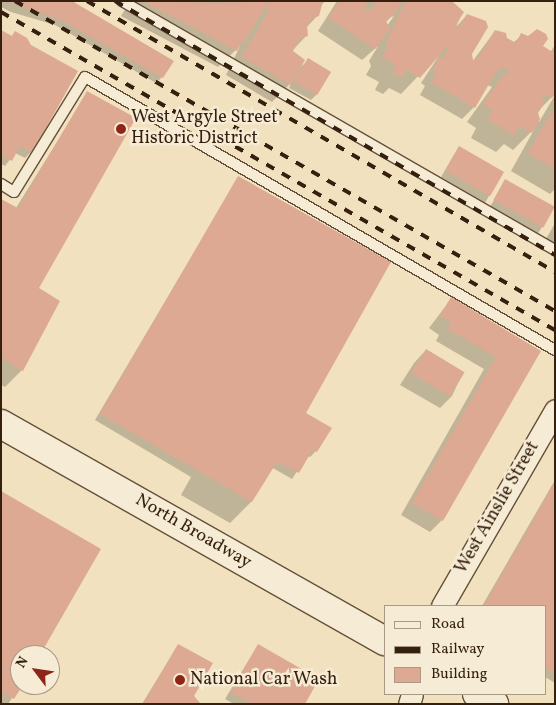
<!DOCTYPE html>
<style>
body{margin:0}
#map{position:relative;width:556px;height:705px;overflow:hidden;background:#f1e1be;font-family:Vollkorn,serif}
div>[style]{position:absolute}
.shadow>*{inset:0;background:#0003;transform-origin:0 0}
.building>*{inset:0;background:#dda993;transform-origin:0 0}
.roads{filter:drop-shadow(1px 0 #64503a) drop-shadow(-1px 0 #64503a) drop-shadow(0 1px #64503a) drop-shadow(0 -1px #64503a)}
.service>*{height:10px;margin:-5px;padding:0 5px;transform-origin:5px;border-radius:5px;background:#f6ecd5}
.minor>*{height:21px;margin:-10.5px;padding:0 10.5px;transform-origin:10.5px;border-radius:10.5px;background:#f6ecd5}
.secondary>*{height:28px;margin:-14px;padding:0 14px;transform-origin:14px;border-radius:14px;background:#f6ecd5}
.rail>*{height:4px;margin-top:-2px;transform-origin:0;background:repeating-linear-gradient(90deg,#351f0e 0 9px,transparent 0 18px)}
.dots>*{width:14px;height:14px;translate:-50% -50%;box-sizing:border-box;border:2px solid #f6ecd5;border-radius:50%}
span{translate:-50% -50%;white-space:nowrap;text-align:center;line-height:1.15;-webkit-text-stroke:5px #f6ecd5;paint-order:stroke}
.poi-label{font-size:18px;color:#351f0e}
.left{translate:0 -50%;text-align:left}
.street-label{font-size:18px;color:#351f0e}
.frame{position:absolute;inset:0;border:2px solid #351f0e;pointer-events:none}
.legend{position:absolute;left:384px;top:605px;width:162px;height:90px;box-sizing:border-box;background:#f6ecd5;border:1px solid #a99a85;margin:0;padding:6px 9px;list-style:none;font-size:15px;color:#351f0e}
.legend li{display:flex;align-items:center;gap:10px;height:25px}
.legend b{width:25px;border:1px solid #a99a85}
.north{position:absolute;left:10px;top:645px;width:50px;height:50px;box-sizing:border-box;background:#f6ecd5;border:1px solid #a99a85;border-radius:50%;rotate:301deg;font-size:14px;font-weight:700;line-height:20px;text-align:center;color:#351f0e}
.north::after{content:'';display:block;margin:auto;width:18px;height:22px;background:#8f2418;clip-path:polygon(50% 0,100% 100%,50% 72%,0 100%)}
</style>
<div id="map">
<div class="shadow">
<div style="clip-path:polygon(1px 1px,71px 1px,162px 77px,156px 83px,55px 25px,11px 12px,1px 7px)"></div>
<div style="clip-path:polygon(130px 1px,325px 1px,319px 8px,318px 15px,306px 28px,306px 36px,292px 51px,301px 67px,308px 60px,317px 94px,311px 100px,289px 88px,291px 83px,272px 102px,226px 75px,240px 46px,218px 67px,121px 16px)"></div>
<div style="clip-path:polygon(evenodd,337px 1px,444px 1px,462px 12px,456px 27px,467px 15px,472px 62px,495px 31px,513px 43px,522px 35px,542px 47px,555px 94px,536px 113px,539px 122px,555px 95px,555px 189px,550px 194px,511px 171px,535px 128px,513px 150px,504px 144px,496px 152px,471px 138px,476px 128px,467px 122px,492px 87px,487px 85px,474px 107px,462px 119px,420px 95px,425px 86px,421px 83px,442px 51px,401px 94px,389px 88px,383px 94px,375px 90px,379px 82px,366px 75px,371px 66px,369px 61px,378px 46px,362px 60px,318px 31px,337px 1px,393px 15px,394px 16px,387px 26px,385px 23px,393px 15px)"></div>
<div style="clip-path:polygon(1px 31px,11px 37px,15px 32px,31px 152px,25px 158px,15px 153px,5px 166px,1px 164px)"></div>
<div style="clip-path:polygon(88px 92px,32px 295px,22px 370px,5px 387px,1px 385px,1px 200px,16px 208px)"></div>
<div style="left:459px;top:147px;width:51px;height:35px;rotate:31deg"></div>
<div style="clip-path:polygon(238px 178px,316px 451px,310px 457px,307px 456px,292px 479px,271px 467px,251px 502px,230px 523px,181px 495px,191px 477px,95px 420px)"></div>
<div style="left:506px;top:180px;width:55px;height:32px;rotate:31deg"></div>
<div style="clip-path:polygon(555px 223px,555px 253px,542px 246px)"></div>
<div style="clip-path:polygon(451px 299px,539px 351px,442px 520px,430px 532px,401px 515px,484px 369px,436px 341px,439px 335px,429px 328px)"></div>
<div style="clip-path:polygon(426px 350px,463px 372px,452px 396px,440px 408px,400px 385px,414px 363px)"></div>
<div style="clip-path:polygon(555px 480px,555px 683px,545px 677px,545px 606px,482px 606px)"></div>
<div style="clip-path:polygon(1px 493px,38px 655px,20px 655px,21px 685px,8px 704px,1px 704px)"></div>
<div style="clip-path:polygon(178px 645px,193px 696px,199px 704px,142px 704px)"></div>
<div style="clip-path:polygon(258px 645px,303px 704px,234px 704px,225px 699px)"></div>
</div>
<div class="building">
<div style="clip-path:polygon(7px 1px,72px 1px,174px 61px,163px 78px,61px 20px)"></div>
<div style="clip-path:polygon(143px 1px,220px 3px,269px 1px,244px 43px,242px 41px,237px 51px)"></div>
<div style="clip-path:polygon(270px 1px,323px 1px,319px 16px,311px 19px,307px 26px,308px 36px,300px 39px,293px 51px,305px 60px,291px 85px,242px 57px,269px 10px,266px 8px)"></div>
<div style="clip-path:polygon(339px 1px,368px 1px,364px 9px,366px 11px,371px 10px,376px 1px,402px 1px,393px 17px,390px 16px,386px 21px,390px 29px,375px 49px,329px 18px)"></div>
<div style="clip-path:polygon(406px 1px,453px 2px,464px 12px,456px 25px,458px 29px,467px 14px,486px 21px,488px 27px,472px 54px,473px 60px,478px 58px,495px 30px,506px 33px,507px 38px,516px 43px,521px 33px,528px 36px,537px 29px,546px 34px,548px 39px,543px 46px,551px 51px,555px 45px,555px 94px,552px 98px,545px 94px,541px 100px,545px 102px,538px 113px,540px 119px,532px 133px,519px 126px,514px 135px,488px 120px,493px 110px,483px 104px,504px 74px,507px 76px,509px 70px,503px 67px,496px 72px,475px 108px,431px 82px,437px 73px,432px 71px,440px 57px,444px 59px,450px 43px,420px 78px,406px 70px,402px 77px,392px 72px,396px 65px,382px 57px,388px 48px,386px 42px)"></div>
<div style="clip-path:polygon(1px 30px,12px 36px,15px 31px,27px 38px,31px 45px,78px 71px,32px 153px,20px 146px,12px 161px,1px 155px)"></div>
<div style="left:308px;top:58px;width:27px;height:27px;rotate:31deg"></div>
<div style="clip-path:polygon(87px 91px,136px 118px,39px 288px,60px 301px,23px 371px,1px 358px,1px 199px,18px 208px)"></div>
<div style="clip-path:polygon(555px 106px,555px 169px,528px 153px)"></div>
<div style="left:459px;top:146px;width:52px;height:28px;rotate:30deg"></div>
<div style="clip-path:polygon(238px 176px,391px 262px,306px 413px,332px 428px,317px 452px,313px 449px,299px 473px,277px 462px,252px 502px,100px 414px)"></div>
<div style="left:505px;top:179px;width:57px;height:24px;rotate:29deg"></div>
<div style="clip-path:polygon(451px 297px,541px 351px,443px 521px,412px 503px,496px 357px,448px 329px,451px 322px,440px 316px)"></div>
<div style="left:426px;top:349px;width:45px;height:28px;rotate:31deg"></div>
<div style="clip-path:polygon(555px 482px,555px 674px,545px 668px,545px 606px,484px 606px)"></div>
<div style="clip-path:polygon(1px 491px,101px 549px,40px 655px,20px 655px,20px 685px,23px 685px,14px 699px,1px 692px)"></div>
<div style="clip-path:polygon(178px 644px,213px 663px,194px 696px,201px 704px,143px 704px)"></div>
<div style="clip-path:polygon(258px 644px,319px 679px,305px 704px,251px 704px,231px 692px)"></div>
</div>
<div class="roads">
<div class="service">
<div style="left:122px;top:1px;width:499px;rotate:29.9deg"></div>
<div style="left:1px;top:184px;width:15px;rotate:32deg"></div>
<div style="left:14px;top:192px;width:135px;rotate:-58.3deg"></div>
<div style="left:85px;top:77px;width:544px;rotate:30.15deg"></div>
</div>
<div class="minor">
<div style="left:442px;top:606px;width:226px;rotate:-60deg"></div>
<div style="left:409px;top:704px;width:10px;rotate:-73deg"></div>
</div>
<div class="secondary">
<div style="left:1px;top:424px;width:441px;rotate:29.5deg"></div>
<div style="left:477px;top:694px;width:20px;rotate:30deg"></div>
</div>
</div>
<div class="rail">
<div style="left:15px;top:1px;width:623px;rotate:29.86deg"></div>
<div style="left:87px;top:1px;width:541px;rotate:30.07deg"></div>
<div style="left:115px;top:1px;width:508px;rotate:30deg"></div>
<div style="left:1px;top:12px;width:639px;rotate:29.86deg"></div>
</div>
<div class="dots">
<div style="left:121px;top:129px;background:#8f2418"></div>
<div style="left:180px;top:680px;background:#8f2418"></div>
</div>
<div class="poi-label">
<span class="left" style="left:131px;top:129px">West Argyle Street<br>Historic District</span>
<span class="left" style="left:190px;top:680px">National Car Wash</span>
</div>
<div class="street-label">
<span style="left:498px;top:508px;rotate:-60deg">West Ainslie Street</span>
<span style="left:193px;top:532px;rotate:30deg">North Broadway</span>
</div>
<div class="frame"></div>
<ul class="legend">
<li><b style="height:6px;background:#f6ecd5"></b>Road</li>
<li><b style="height:6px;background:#351f0e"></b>Railway</li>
<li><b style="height:14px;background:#dda993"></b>Building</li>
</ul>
<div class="north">N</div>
</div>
